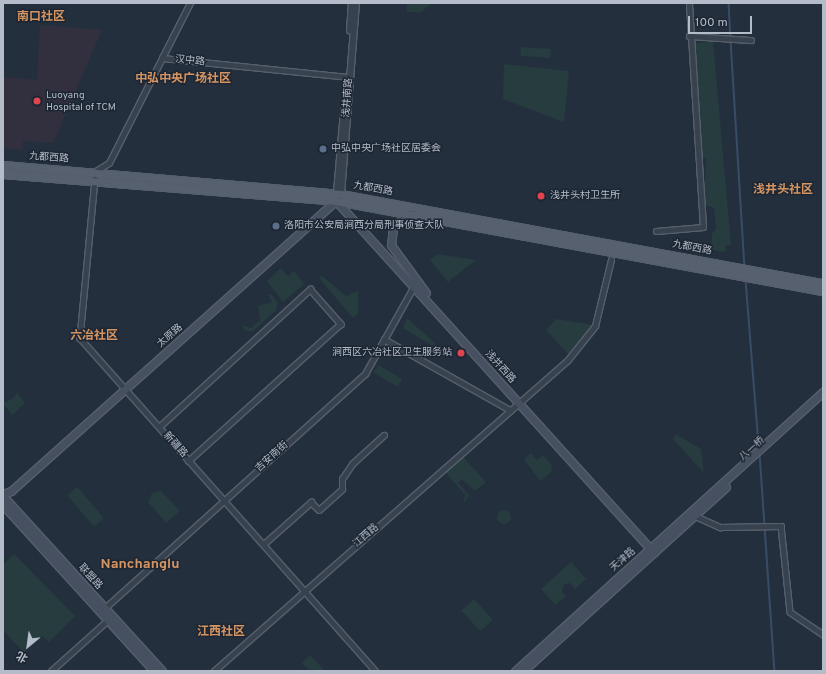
<!DOCTYPE html>
<meta charset="utf-8">
<style>
body{margin:0}
#map{position:relative;width:826px;height:674px;overflow:hidden;background:#242f3e;font-family:Overpass,"Noto Sans SC",sans-serif}
div>[style]{position:absolute}
.medical>*{inset:0;background:#32303f}
.green>*{inset:0;background:#263c3f;transform-origin:0 0}
.round{border-radius:50%}
.stream>*{height:1.5px;margin:-0.75px;padding:0 0.75px;transform-origin:0.75px;border-radius:0.75px;background:#394c67}
.roads{filter:drop-shadow(1px 0 #565f6c) drop-shadow(-1px 0 #565f6c) drop-shadow(0 1px #565f6c) drop-shadow(0 -1px #565f6c)}
.minor>*{height:4.5px;margin:-2.25px;padding:0 2.25px;transform-origin:2.25px;border-radius:2.25px;background:#38414e}
.tertiary>*{height:5.5px;margin:-2.75px;padding:0 2.75px;transform-origin:2.75px;border-radius:2.75px;background:#38414e}
.secondary>*{height:7px;margin:-3.5px;padding:0 3.5px;transform-origin:3.5px;border-radius:3.5px;background:#465061}
.primary>*{height:7px;margin:-3.5px;padding:0 3.5px;transform-origin:3.5px;border-radius:3.5px;background:#56606e}
.dots>*{width:11px;height:11px;translate:-50% -50%;box-sizing:border-box;border:2px solid #1d2633;border-radius:50%}
span{translate:-50% -50%;white-space:nowrap;text-align:center;line-height:1.15;-webkit-text-stroke:3px #1d2633;paint-order:stroke}
.street-label{font-size:10px;color:#b4bcc9}
.poi-label{font-size:10px;color:#b4bcc9}
.left{translate:0 -50%;text-align:left}
.right{translate:-100% -50%;text-align:right}
.quarter-label{font-size:12px;color:#d59563;font-weight:700}
.district-label{font-size:14px;color:#d59563;font-weight:700}
.frame{position:absolute;inset:0;border:4px solid #b4bcc9;pointer-events:none}
.north{position:absolute;left:8px;top:626px;width:40px;height:40px;-webkit-text-stroke:3px #1d2633;paint-order:stroke;rotate:209deg;font-size:11px;font-weight:700;line-height:16px;text-align:center;color:#b4bcc9}
.north::after{content:'';display:block;margin:auto;width:14px;height:18px;background:#b4bcc9;clip-path:polygon(50% 0,100% 100%,50% 72%,0 100%)}
.scale{position:absolute;left:688px;top:16px;width:64px;height:18px;box-sizing:border-box;border:2px solid #b4bcc9;border-top:0;padding-left:5px;font-size:12px;line-height:14px;white-space:nowrap;color:#b4bcc9;-webkit-text-stroke:3px #1d2633;paint-order:stroke}
</style>
<div id="map">
<div class="medical">
<div style="clip-path:polygon(40px 25px,102px 30px,53px 143px,23px 141px,22px 150px,3px 148px,3px 77px,37px 80px)"></div>
</div>
<div class="green">
<div style="clip-path:polygon(407px 3px,431px 3px,422px 12px,407px 12px)"></div>
<div style="clip-path:polygon(713px 41px,731px 245px,726px 245px,725px 252px,711px 250px,712px 234px,716px 229px,714px 208px,704px 204px,706px 158px,701px 158px,694px 43px)"></div>
<div style="left:521px;top:47px;width:30px;height:9px;rotate:4deg"></div>
<div style="clip-path:polygon(504px 64px,569px 71px,564px 122px,503px 99px)"></div>
<div style="clip-path:polygon(438px 254px,476px 260px,448px 282px,430px 260px)"></div>
<div style="clip-path:polygon(281px 268px,288px 276px,294px 271px,304px 284px,283px 302px,267px 281px)"></div>
<div style="clip-path:polygon(322px 276px,346px 296px,358px 291px,358px 314px,353px 318px,319px 278px)"></div>
<div style="clip-path:polygon(271px 294px,278px 303px,276px 310px,252px 332px,245px 330px,241px 325px,251px 328px,260px 320px,258px 306px,272px 302px,268px 296px)"></div>
<div style="clip-path:polygon(407px 318px,436px 344px,434px 347px,403px 328px)"></div>
<div style="clip-path:polygon(556px 319px,593px 325px,568px 354px,546px 330px)"></div>
<div style="left:378px;top:365px;width:28px;height:9px;rotate:30deg"></div>
<div style="clip-path:polygon(17px 393px,25px 403px,12px 415px,3px 403px,14px 398px)"></div>
<div style="clip-path:polygon(676px 434px,701px 449px,704px 473px,673px 439px)"></div>
<div style="clip-path:polygon(531px 453px,537px 460px,543px 455px,551px 464px,552px 471px,540px 481px,524px 459px)"></div>
<div style="clip-path:polygon(463px 457px,486px 482px,475px 491px,462px 479px,458px 483px,469px 495px,465px 502px,463px 499px,466px 496px,446px 473px)"></div>
<div style="left:77px;top:487px;width:41px;height:13px;rotate:49deg"></div>
<div style="clip-path:polygon(161px 491px,180px 511px,166px 523px,148px 502px,152px 493px)"></div>
<div class="round" style="left:497px;top:510px;width:14px;height:14px"></div>
<div style="clip-path:polygon(14px 554px,75px 616px,49px 642px,42px 636px,24px 653px,3px 630px,3px 565px)"></div>
<div style="clip-path:polygon(571px 562px,586px 579px,575px 589px,570px 583px,564px 584px,562px 592px,566px 596px,555px 605px,541px 589px)"></div>
<div style="left:474px;top:599px;width:28px;height:17px;rotate:48deg"></div>
<div style="clip-path:polygon(310px 655px,325px 671px,310px 671px,302px 663px)"></div>
</div>
<div class="stream">
<div style="left:729px;top:3px;width:34px;rotate:87deg"></div>
<div style="left:731px;top:40px;width:226px;rotate:86.5deg"></div>
<div style="left:746px;top:280px;width:167px;rotate:85.5deg"></div>
<div style="left:760px;top:453px;width:219px;rotate:86.1deg"></div>
</div>
<div class="roads">
<div class="minor">
<div style="left:689px;top:36px;width:62px;rotate:3.7deg"></div>
<div style="left:162px;top:58px;width:62px;rotate:-63deg"></div>
<div style="left:96px;top:171px;width:15px;rotate:-32deg"></div>
<div style="left:109px;top:163px;width:118px;rotate:-63.2deg"></div>
<div style="left:162px;top:58px;width:189px;rotate:5.8deg"></div>
<div style="left:95px;top:179px;width:160px;rotate:95.4deg"></div>
<div style="left:80px;top:338px;width:446px;rotate:48.4deg"></div>
<div style="left:656px;top:231px;width:47px;rotate:-4.9deg"></div>
<div style="left:703px;top:227px;width:224px;rotate:-93.6deg"></div>
<div style="left:384px;top:339px;width:145px;rotate:29.4deg"></div>
<div style="left:159px;top:427px;width:205px;rotate:-42.4deg"></div>
<div style="left:310px;top:289px;width:47px;rotate:48.5deg"></div>
<div style="left:341px;top:324px;width:205px;rotate:138deg"></div>
<div style="left:693px;top:515px;width:30px;rotate:24deg"></div>
<div style="left:720px;top:527px;width:61px;rotate:-0.9deg"></div>
<div style="left:781px;top:526px;width:86px;rotate:84deg"></div>
<div style="left:790px;top:612px;width:40px;rotate:34deg"></div>
<div style="left:265px;top:543px;width:62px;rotate:-41.7deg"></div>
<div style="left:311px;top:502px;width:11px;rotate:45deg"></div>
<div style="left:319px;top:510px;width:31px;rotate:-42deg"></div>
<div style="left:342px;top:489px;width:10px;rotate:-90deg"></div>
<div style="left:342px;top:479px;width:18px;rotate:-56deg"></div>
<div style="left:352px;top:464px;width:43px;rotate:-42.2deg"></div>
<div style="left:105px;top:608px;width:350px;rotate:-42deg"></div>
<div style="left:365px;top:374px;width:101px;rotate:-60.9deg"></div>
<div style="left:51px;top:671px;width:76px;rotate:-41.8deg"></div>
<div style="left:214px;top:671px;width:470px;rotate:-41.3deg"></div>
<div style="left:567px;top:361px;width:45px;rotate:-51.3deg"></div>
<div style="left:595px;top:326px;width:68px;rotate:-76.4deg"></div>
</div>
<div class="tertiary">
<div style="left:350px;top:31px;width:28px;rotate:-86deg"></div>
<div style="left:337px;top:193px;width:82px;rotate:-85.1deg"></div>
<div style="left:341px;top:194px;width:192px;rotate:-85.5deg"></div>
</div>
<div class="secondary">
<div style="left:336px;top:201px;width:474px;rotate:47.9deg"></div>
<div style="left:410px;top:214px;width:21px;rotate:143deg"></div>
<div style="left:393px;top:227px;width:18px;rotate:96deg"></div>
<div style="left:391px;top:245px;width:59px;rotate:53.9deg"></div>
<div style="left:3px;top:494px;width:9px;rotate:-21deg"></div>
<div style="left:11px;top:491px;width:438px;rotate:-41.8deg"></div>
<div style="left:3px;top:496px;width:236px;rotate:47.7deg"></div>
<div style="left:3px;top:505px;width:224px;rotate:47.7deg"></div>
<div style="left:515px;top:671px;width:416px;rotate:-42.2deg"></div>
<div style="left:523px;top:671px;width:274px;rotate:-42.2deg"></div>
</div>
<div class="primary">
<div style="left:3px;top:165px;width:339px;rotate:4.9deg"></div>
<div style="left:341px;top:194px;width:490px;rotate:10.5deg"></div>
<div style="left:3px;top:174px;width:334px;rotate:4.6deg"></div>
<div style="left:336px;top:201px;width:495px;rotate:10.5deg"></div>
</div>
</div>
<div class="dots">
<div style="left:37px;top:101px;background:#e0444e"></div>
<div style="left:323px;top:149px;background:#5c6f8a"></div>
<div style="left:541px;top:196px;background:#e0444e"></div>
<div style="left:276px;top:226px;background:#5c6f8a"></div>
<div style="left:461px;top:353px;background:#e0444e"></div>
</div>
<div class="street-label">
<span style="left:190px;top:61px;rotate:6deg">汉中路</span>
<span style="left:348px;top:98px;rotate:-86deg">浅井南路</span>
<span style="left:49px;top:158px;rotate:4deg">九都西路</span>
<span style="left:373px;top:189px;rotate:10deg">九都西路</span>
<span style="left:692px;top:248px;rotate:11deg">九都西路</span>
<span style="left:170px;top:336px;rotate:-41deg">太原路</span>
<span style="left:500px;top:367px;rotate:48deg">浅井西路</span>
<span style="left:175px;top:445px;rotate:48deg">新疆路</span>
<span style="left:752px;top:449px;rotate:-42deg">八一桥</span>
<span style="left:272px;top:457px;rotate:-42deg">吉安南街</span>
<span style="left:366px;top:536px;rotate:-41deg">江西路</span>
<span style="left:623px;top:560px;rotate:-42deg">天津路</span>
<span style="left:90px;top:577px;rotate:48deg">联盟路</span>
</div>
<div class="poi-label">
<span class="left" style="left:46px;top:101px">Luoyang<br>Hospital of TCM</span>
<span class="left" style="left:331px;top:149px">中弘中央广场社区居委会</span>
<span class="left" style="left:550px;top:196px">浅井头村卫生所</span>
<span class="left" style="left:284px;top:226px">洛阳市公安局涧西分局刑事侦查大队</span>
<span class="right" style="left:452px;top:353px">涧西区六冶社区卫生服务站</span>
</div>
<div class="quarter-label">
<span style="left:41px;top:18px">南口社区</span>
<span style="left:183px;top:80px">中弘中央广场社区</span>
<span style="left:783px;top:191px">浅井头社区</span>
<span style="left:94px;top:337px">六冶社区</span>
<span style="left:221px;top:633px">江西社区</span>
</div>
<div class="district-label">
<span style="left:140px;top:565px">Nanchanglu</span>
</div>
<div class="frame"></div>
<div class="north">北</div>
<div class="scale">100 m</div>
</div>
